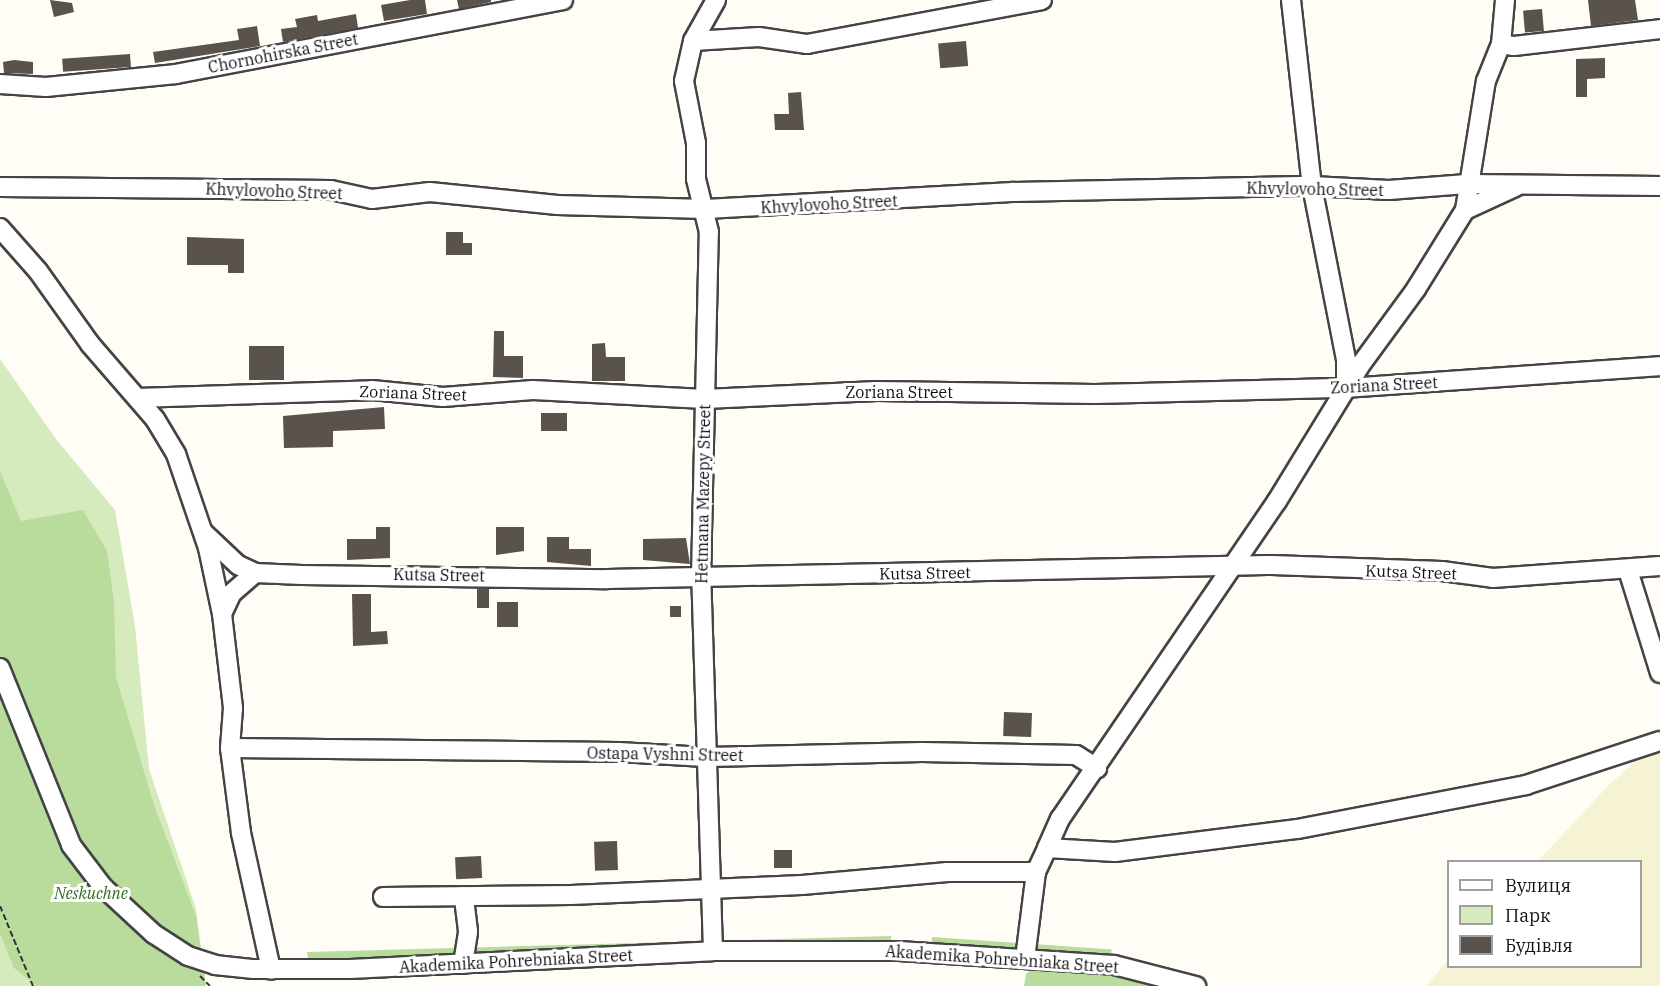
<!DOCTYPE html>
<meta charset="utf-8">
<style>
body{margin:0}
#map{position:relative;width:1660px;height:986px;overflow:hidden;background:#fffdf5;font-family:"IBM Plex Serif",serif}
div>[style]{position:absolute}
.farmland>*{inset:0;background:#f6f3d4}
.green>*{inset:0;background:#d5ebbd}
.forest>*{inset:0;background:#b9dc9c;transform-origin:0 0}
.building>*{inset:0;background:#5a524d;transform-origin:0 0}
.path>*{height:2px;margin-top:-1px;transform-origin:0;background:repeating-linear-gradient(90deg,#333 0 6px,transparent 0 9px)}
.roads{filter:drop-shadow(2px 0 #444) drop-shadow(-2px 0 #444) drop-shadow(0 2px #444) drop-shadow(0 -2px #444)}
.minor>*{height:18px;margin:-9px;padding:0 9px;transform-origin:9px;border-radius:9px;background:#fff}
span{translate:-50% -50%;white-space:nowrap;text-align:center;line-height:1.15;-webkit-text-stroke:6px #fff;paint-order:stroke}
.street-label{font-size:16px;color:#111}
.park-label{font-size:16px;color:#2f6b1f;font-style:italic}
.legend{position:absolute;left:1447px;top:860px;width:195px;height:108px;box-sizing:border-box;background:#fff;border:2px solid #a0a0a0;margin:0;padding:8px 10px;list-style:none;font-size:18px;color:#111}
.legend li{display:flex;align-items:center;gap:12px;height:30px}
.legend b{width:30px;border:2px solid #a0a0a0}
</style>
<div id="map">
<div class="farmland">
<div style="clip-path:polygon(1660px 738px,1660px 986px,1426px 986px,1448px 960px,1448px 966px,1640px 966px,1640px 862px,1538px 861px,1606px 788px)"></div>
</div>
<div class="green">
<div style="clip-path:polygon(0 359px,56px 439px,115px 510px,135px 626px,149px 769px,196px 909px,206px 986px,0 986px)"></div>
</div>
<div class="forest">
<div style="clip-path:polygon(0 471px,21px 521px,83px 510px,107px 551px,114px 602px,116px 677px,154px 805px,196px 916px,206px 986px,37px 986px,14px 968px,0 934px)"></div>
<div style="clip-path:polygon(891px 936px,891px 945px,309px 964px,307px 952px)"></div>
<div style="left:932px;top:937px;width:180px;height:9px;rotate:4deg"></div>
<div style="clip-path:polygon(1036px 965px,1131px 973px,1174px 986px,1024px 986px,1026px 974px)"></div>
</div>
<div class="building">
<div style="clip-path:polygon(50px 0,72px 3px,74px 12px,54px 17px)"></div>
<div style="clip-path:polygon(410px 0,425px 0,427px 14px,384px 21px,381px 5px)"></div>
<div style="clip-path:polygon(457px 0,491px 0,491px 2px,459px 9px)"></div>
<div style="clip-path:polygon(1588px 0,1635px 0,1638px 20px,1591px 26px)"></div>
<div style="left:1542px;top:9px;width:22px;height:19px;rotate:85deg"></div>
<div style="clip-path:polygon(356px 14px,358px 28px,283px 42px,281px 29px,297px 27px,295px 19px,317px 15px,318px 21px)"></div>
<div style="clip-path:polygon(257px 26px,260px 46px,155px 63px,153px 52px,239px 40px,237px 29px)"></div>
<div style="left:966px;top:41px;width:25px;height:28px;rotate:85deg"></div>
<div style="left:130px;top:54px;width:13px;height:68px;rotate:86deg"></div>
<div style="clip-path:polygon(1605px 58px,1605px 78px,1587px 79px,1587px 97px,1576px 97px,1576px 59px)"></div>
<div style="clip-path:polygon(14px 60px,33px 62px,33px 74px,4px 73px,3px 62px)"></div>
<div style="clip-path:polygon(801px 92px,804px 130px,775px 130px,774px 114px,789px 114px,788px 93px)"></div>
<div style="clip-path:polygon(446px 232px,463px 232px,463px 243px,472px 243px,472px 255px,446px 255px)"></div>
<div style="clip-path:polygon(187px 237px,244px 239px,244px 273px,228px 273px,228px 265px,187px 265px)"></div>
<div style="clip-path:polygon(494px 331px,504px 331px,504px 356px,523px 356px,523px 378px,493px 377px)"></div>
<div style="clip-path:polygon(605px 343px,606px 357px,625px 357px,625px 381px,592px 381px,592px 344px)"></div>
<div style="left:249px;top:346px;width:35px;height:34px"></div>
<div style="clip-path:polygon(384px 407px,385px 429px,333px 431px,333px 447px,284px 448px,283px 416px)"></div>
<div style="left:541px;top:413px;width:26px;height:18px"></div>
<div style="clip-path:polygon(376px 527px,390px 527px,390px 558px,347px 560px,347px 539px,376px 539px)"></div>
<div style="clip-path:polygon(496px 527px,524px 527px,524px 551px,496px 555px)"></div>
<div style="clip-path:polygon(547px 537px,569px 537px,569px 549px,591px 549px,591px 566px,547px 562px)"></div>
<div style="clip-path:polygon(686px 538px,690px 564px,643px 560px,643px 539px)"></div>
<div style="left:477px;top:589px;width:12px;height:19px"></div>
<div style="clip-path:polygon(352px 594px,371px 594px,371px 632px,387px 631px,388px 644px,353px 646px)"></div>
<div style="left:497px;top:602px;width:21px;height:25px"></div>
<div style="left:670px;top:606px;width:11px;height:11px"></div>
<div style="left:1004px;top:712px;width:28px;height:24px;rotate:2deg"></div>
<div style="left:617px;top:841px;width:29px;height:23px;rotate:88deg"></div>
<div style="left:774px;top:850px;width:18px;height:18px"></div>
<div style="left:481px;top:856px;width:22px;height:26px;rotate:87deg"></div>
</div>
<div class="path">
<div style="left:0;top:906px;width:87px;rotate:67.6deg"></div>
<div style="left:200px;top:976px;width:14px;rotate:45deg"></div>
</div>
<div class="roads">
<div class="minor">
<div style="left:1291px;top:0;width:187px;rotate:83.6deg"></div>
<div style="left:1312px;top:186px;width:177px;rotate:78.9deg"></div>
<div style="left:1346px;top:360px;width:28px;rotate:90deg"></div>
<div style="left:693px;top:41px;width:66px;rotate:-3.5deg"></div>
<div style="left:759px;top:37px;width:49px;rotate:8.3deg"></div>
<div style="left:807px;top:44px;width:239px;rotate:-10.6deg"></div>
<div style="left:1501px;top:44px;width:13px;rotate:9deg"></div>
<div style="left:1514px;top:46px;width:147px;rotate:-6.6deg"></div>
<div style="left:0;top:84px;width:46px;rotate:3.7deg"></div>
<div style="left:46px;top:87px;width:131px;rotate:-5.7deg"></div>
<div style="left:176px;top:74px;width:394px;rotate:-10.8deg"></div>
<div style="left:0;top:187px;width:331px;rotate:0.5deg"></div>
<div style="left:331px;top:190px;width:42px;rotate:12.4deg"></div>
<div style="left:372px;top:199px;width:58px;rotate:-6.9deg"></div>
<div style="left:430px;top:192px;width:128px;rotate:5.8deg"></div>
<div style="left:557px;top:205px;width:149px;rotate:1.5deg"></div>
<div style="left:706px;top:209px;width:308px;rotate:-3.2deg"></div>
<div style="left:1014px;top:192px;width:298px;rotate:-1.2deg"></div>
<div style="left:1312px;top:186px;width:77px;rotate:3deg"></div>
<div style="left:1389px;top:190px;width:78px;rotate:-4.4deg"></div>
<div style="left:1467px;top:184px;width:193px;rotate:0.6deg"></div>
<div style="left:1465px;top:210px;width:55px;rotate:-24.7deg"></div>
<div style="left:0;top:228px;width:57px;rotate:48.5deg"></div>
<div style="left:38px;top:271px;width:90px;rotate:54.5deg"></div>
<div style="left:90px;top:344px;width:99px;rotate:49.1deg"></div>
<div style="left:155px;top:419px;width:41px;rotate:59deg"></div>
<div style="left:176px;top:454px;width:99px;rotate:71.2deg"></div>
<div style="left:208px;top:548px;width:67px;rotate:78deg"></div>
<div style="left:222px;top:614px;width:95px;rotate:83.3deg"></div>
<div style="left:233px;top:708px;width:40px;rotate:94.3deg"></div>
<div style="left:230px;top:748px;width:86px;rotate:82.6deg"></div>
<div style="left:241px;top:833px;width:140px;rotate:77.6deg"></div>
<div style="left:137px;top:398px;width:235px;rotate:-1.9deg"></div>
<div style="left:372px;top:390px;width:71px;rotate:5.6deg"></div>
<div style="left:443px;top:397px;width:90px;rotate:-4.4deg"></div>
<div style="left:533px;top:390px;width:172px;rotate:3deg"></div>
<div style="left:705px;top:399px;width:172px;rotate:-2.7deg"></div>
<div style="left:877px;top:391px;width:218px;rotate:0.8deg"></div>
<div style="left:1095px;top:394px;width:251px;rotate:-1.4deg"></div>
<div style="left:1346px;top:388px;width:315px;rotate:-4deg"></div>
<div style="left:204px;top:533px;width:47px;rotate:43.3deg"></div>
<div style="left:238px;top:565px;width:19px;rotate:25deg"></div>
<div style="left:255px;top:573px;width:47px;rotate:2.4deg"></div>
<div style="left:302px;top:575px;width:305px;rotate:0.8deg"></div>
<div style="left:607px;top:579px;width:665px;rotate:-1.21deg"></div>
<div style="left:1272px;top:565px;width:170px;rotate:2deg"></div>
<div style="left:1442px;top:571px;width:51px;rotate:7.8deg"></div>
<div style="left:1493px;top:578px;width:167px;rotate:-4.1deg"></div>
<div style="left:1628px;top:570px;width:108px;rotate:72.7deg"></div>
<div style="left:222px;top:614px;width:23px;rotate:-65deg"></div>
<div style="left:232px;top:593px;width:30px;rotate:-41deg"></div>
<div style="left:0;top:668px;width:191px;rotate:68.1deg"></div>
<div style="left:71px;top:845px;width:53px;rotate:52.7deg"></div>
<div style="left:103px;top:887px;width:69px;rotate:42.7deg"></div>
<div style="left:154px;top:934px;width:40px;rotate:32.9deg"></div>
<div style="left:188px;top:956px;width:28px;rotate:18deg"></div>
<div style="left:215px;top:965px;width:39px;rotate:6deg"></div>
<div style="left:254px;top:969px;width:96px"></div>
<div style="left:350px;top:969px;width:363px;rotate:-2.8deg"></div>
<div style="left:713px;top:951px;width:186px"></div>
<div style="left:899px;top:951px;width:215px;rotate:3.7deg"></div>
<div style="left:1114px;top:965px;width:85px;rotate:14.4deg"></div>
<div style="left:230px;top:748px;width:389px;rotate:0.6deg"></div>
<div style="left:619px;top:752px;width:86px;rotate:3.3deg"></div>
<div style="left:705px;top:757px;width:217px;rotate:-1.3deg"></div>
<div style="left:922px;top:752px;width:154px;rotate:1.1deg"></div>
<div style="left:1076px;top:755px;width:25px;rotate:32deg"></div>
<div style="left:1047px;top:848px;width:32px;rotate:-66deg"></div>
<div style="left:1060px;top:819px;width:385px;rotate:-55.7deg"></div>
<div style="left:1277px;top:501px;width:157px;rotate:-58.5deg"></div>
<div style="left:1359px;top:367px;width:97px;rotate:-53.8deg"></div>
<div style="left:1416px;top:289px;width:93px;rotate:-58.2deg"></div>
<div style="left:1465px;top:210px;width:131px;rotate:-80.8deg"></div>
<div style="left:1486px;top:81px;width:40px;rotate:-68deg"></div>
<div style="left:1501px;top:44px;width:44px;rotate:-84.8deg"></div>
<div style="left:383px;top:897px;width:188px;rotate:-0.6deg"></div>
<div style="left:571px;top:895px;width:231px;rotate:-2.5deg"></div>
<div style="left:802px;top:885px;width:146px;rotate:-5.1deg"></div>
<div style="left:947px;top:872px;width:89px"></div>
<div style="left:1036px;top:872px;width:26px;rotate:-65deg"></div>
<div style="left:1047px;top:848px;width:68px;rotate:3.4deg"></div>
<div style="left:1115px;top:852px;width:184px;rotate:-7.2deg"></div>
<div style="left:1298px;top:829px;width:232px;rotate:-10.9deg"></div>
<div style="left:1526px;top:785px;width:141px;rotate:-18.2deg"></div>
<div style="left:713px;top:951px;width:374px;rotate:-91.8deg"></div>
<div style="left:701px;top:577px;width:345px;rotate:-88.7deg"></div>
<div style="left:709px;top:232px;width:55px;rotate:-103.8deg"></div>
<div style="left:696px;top:179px;width:36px;rotate:-90deg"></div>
<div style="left:696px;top:143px;width:63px;rotate:-101deg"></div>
<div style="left:684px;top:81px;width:41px;rotate:-77.3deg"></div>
<div style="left:693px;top:41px;width:47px;rotate:-60.7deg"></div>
<div style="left:1025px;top:959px;width:88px;rotate:-82.8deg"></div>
<div style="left:463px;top:964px;width:33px;rotate:-81deg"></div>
<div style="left:468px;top:931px;width:35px;rotate:-97deg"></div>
</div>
</div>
<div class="street-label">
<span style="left:283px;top:53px;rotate:-11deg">Chornohirska Street</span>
<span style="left:1315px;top:189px;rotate:1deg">Khvylovoho Street</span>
<span style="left:274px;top:191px;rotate:2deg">Khvylovoho Street</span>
<span style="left:829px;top:204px;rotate:-3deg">Khvylovoho Street</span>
<span style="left:1384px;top:385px;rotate:-3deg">Zoriana Street</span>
<span style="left:899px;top:392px">Zoriana Street</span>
<span style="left:413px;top:393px;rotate:2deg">Zoriana Street</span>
<span style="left:703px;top:494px;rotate:-89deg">Hetmana Mazepy Street</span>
<span style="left:1411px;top:572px;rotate:2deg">Kutsa Street</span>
<span style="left:925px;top:573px;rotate:-1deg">Kutsa Street</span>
<span style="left:439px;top:575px;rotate:1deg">Kutsa Street</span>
<span style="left:665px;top:754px;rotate:1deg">Ostapa Vyshni Street</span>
<span style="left:1002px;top:959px;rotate:4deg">Akademika Pohrebniaka Street</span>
<span style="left:516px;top:961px;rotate:-3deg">Akademika Pohrebniaka Street</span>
</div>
<div class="park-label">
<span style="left:91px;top:893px">Neskuchne</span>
</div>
<ul class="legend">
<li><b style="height:8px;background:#fff"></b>Вулиця</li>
<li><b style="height:16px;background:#d5ebbd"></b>Парк</li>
<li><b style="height:16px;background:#5a524d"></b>Будівля</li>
</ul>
</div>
